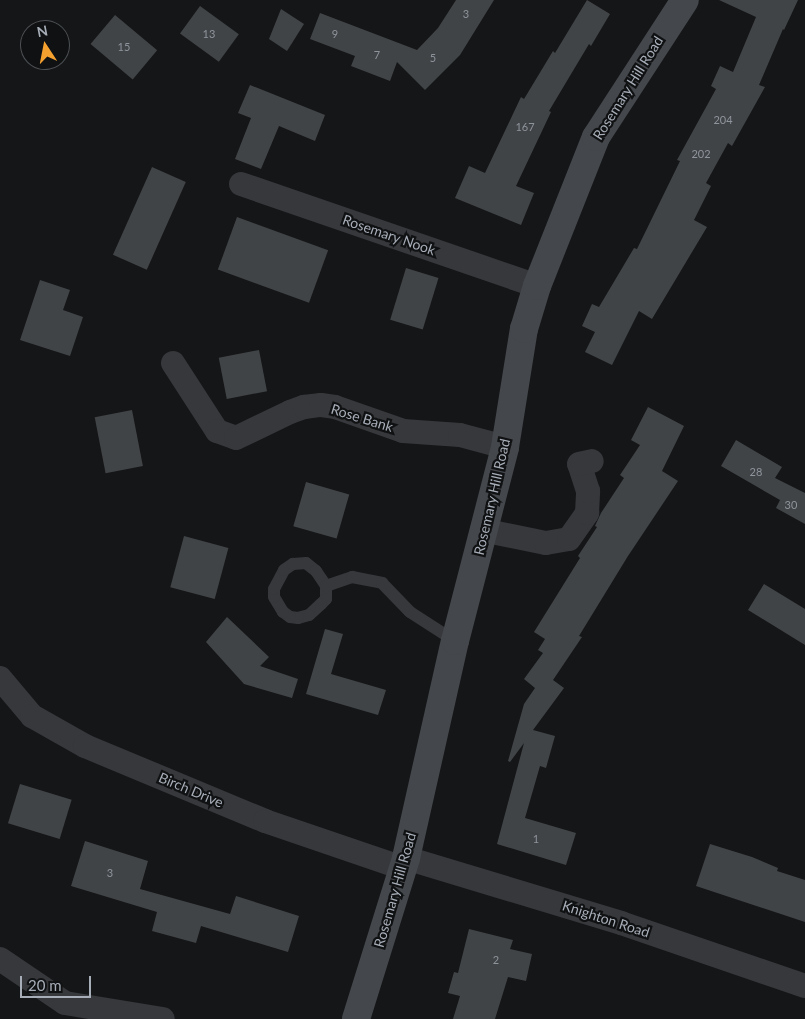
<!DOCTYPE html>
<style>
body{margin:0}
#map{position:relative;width:805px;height:1019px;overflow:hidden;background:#151617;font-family:Lato,sans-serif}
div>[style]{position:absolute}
.building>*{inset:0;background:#414447;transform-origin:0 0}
.service>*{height:12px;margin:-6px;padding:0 6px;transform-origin:6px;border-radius:6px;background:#36383c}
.minor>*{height:24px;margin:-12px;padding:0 12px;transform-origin:12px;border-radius:12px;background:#36383c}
.secondary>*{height:28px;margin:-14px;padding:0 14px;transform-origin:14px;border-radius:14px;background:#44474c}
span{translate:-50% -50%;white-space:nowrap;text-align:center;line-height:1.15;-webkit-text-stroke:4.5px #101112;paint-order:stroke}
.number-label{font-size:11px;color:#8e949c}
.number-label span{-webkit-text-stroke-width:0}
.street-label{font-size:14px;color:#a7aeb8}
.north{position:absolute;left:20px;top:20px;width:50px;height:50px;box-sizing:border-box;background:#101112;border:1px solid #4c5054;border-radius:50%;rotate:349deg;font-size:14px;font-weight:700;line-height:20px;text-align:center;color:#a7aeb8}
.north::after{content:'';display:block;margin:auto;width:18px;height:22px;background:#f5a130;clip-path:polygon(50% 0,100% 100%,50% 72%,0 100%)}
.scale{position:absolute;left:20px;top:976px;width:71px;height:22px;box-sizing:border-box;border:2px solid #a7aeb8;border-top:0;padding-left:6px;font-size:15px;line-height:18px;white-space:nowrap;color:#a7aeb8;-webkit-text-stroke:4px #101112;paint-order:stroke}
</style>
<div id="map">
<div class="building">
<div style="clip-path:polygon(456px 0,494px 0,460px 55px,425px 90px,397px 62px,390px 81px,351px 66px,355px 56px,310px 39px,320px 13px,417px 50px,438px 28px)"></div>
<div style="clip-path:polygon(587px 0,610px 14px,591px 46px,589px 44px,549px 111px,551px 112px,516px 186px,534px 193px,521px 225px,455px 198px,469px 166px,485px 173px,521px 97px,524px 99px,553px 51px,555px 53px)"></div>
<div style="clip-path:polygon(719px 0,798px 0,784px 30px,783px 29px,759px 85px,765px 87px,732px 146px,728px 143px,706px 183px,711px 186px,694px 220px,707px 227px,652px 319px,639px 311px,612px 365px,585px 352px,595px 332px,582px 326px,592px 304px,599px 307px,634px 248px,637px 249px,680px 161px,677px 160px,716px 89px,711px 86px,720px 66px,733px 72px,756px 17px)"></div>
<div style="left:200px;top:6px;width:48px;height:34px;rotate:36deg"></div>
<div style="clip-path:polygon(281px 9px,304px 24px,287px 51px,269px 39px)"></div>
<div style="left:115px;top:15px;width:55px;height:38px;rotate:40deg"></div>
<div style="clip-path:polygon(250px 85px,325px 115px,315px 141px,279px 126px,261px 169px,235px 159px,251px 118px,238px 113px)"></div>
<div style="left:152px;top:167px;width:37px;height:96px;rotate:24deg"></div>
<div style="left:237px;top:217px;width:97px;height:56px;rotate:20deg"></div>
<div style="left:406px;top:268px;width:34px;height:54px;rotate:17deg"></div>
<div style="clip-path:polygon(40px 280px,70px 290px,63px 310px,83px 317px,70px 356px,20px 340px)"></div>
<div style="left:259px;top:350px;width:42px;height:41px;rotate:79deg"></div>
<div style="clip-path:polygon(648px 407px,684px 426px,662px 471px,678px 481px,628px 556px,579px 636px,582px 637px,553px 680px,564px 688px,533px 730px,555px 736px,546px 768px,540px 766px,525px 818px,576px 833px,566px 865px,497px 844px,524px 743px,510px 762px,508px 761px,524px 704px,535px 688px,524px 679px,543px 653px,538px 650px,545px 639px,534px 632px,580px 558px,578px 556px,597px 527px,595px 526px,601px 513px,624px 478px,620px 475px,640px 445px,631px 440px)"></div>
<div style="left:132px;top:410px;width:57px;height:38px;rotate:79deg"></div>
<div style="clip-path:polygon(736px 440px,782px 467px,775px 478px,805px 493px,805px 524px,776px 508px,780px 500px,721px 466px)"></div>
<div style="left:306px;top:482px;width:45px;height:46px;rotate:16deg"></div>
<div style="left:184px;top:536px;width:46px;height:53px;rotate:15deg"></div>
<div style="clip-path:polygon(764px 584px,805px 609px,805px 645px,748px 610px)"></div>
<div style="clip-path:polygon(227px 617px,269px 657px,260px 666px,298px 679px,292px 698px,244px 684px,206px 642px)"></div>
<div style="clip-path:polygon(325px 629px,343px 634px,331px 674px,386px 690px,378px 715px,306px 694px)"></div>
<div style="left:20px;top:784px;width:54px;height:41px;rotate:17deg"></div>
<div style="clip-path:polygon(85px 841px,148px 861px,140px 889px,230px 914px,236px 896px,299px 916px,288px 952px,201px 926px,196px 943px,152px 931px,157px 912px,71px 886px)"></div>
<div style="clip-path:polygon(710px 844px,752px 857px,778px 868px,777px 871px,805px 880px,805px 922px,696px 886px)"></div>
<div style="clip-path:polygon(469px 929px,513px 940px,510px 949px,532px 954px,526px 981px,508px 977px,495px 1019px,453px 1019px,460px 996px,448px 993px,454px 972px,458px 973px)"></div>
</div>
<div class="service">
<div style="left:326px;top:586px;width:13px;rotate:90deg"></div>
<div style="left:326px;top:599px;width:7px;rotate:135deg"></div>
<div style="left:321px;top:604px;width:16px;rotate:137deg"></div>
<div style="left:309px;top:615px;width:11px;rotate:165deg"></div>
<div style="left:298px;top:618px;width:8px;rotate:-173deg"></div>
<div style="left:290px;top:617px;width:9px;rotate:-144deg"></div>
<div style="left:283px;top:612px;width:17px;rotate:-121deg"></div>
<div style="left:274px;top:597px;width:8px;rotate:-90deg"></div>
<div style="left:274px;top:589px;width:21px;rotate:-62deg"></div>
<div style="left:284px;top:570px;width:11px;rotate:-34deg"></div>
<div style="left:293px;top:564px;width:13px;rotate:-4deg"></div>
<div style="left:306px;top:563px;width:13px;rotate:39deg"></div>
<div style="left:316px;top:571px;width:18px;rotate:56deg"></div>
<div style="left:326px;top:586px;width:28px;rotate:-19deg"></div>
<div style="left:352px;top:577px;width:31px;rotate:11deg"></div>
<div style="left:382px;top:583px;width:40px;rotate:46deg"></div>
<div style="left:410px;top:612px;width:54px;rotate:32.8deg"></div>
</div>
<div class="minor">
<div style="left:241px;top:184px;width:313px;rotate:19deg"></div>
<div style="left:173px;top:363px;width:81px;rotate:57.1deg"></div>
<div style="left:217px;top:431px;width:20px;rotate:20deg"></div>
<div style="left:236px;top:438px;width:60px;rotate:-25.7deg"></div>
<div style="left:290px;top:412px;width:15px;rotate:-20deg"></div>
<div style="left:304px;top:407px;width:17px;rotate:-7deg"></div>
<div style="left:321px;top:405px;width:14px;rotate:8deg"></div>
<div style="left:335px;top:407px;width:72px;rotate:19.4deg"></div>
<div style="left:403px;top:431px;width:57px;rotate:4deg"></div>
<div style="left:460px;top:435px;width:47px;rotate:14.9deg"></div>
<div style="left:482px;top:530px;width:65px;rotate:11.5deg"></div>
<div style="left:546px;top:543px;width:23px;rotate:-10deg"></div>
<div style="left:569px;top:539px;width:32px;rotate:-55deg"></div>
<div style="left:587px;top:513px;width:22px;rotate:-87deg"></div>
<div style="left:588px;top:491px;width:28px;rotate:-108deg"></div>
<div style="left:579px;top:464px;width:13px;rotate:-13deg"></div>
<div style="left:0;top:678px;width:50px;rotate:49.9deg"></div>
<div style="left:32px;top:716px;width:61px;rotate:29.5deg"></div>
<div style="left:85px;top:746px;width:195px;rotate:22.6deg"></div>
<div style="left:265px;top:821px;width:146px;rotate:18.8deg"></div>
<div style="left:406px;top:858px;width:225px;rotate:16.8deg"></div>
<div style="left:621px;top:923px;width:194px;rotate:18.9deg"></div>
<div style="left:0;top:959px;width:78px;rotate:34.1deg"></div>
<div style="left:65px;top:1003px;width:99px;rotate:9.3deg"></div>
</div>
<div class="secondary">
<div style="left:356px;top:1019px;width:169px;rotate:-72.7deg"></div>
<div style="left:406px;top:858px;width:222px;rotate:-77.3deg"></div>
<div style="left:455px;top:641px;width:200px;rotate:-75.5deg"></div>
<div style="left:505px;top:447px;width:120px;rotate:-80.9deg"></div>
<div style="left:524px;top:329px;width:45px;rotate:-73.2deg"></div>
<div style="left:537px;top:286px;width:160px;rotate:-68.4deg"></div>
<div style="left:596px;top:137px;width:163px;rotate:-57deg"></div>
</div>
<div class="number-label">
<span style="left:466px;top:14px">3</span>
<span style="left:209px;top:34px">13</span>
<span style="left:335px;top:34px">9</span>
<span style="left:124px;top:47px">15</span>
<span style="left:377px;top:55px">7</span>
<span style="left:433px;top:58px">5</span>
<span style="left:723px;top:120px">204</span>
<span style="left:525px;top:127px">167</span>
<span style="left:701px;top:154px">202</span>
<span style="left:756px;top:472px">28</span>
<span style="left:791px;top:505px">30</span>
<span style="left:536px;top:839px">1</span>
<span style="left:110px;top:873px">3</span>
<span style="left:496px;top:960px">2</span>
</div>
<div class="street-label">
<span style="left:628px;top:88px;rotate:-58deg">Rosemary Hill Road</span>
<span style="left:389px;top:235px;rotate:19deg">Rosemary Nook</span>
<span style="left:362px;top:418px;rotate:17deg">Rose Bank</span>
<span style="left:492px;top:497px;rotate:-77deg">Rosemary Hill Road</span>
<span style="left:191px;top:790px;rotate:23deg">Birch Drive</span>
<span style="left:395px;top:890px;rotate:-74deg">Rosemary Hill Road</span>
<span style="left:606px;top:919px;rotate:18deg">Knighton Road</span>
</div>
<div class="north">N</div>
<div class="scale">20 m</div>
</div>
